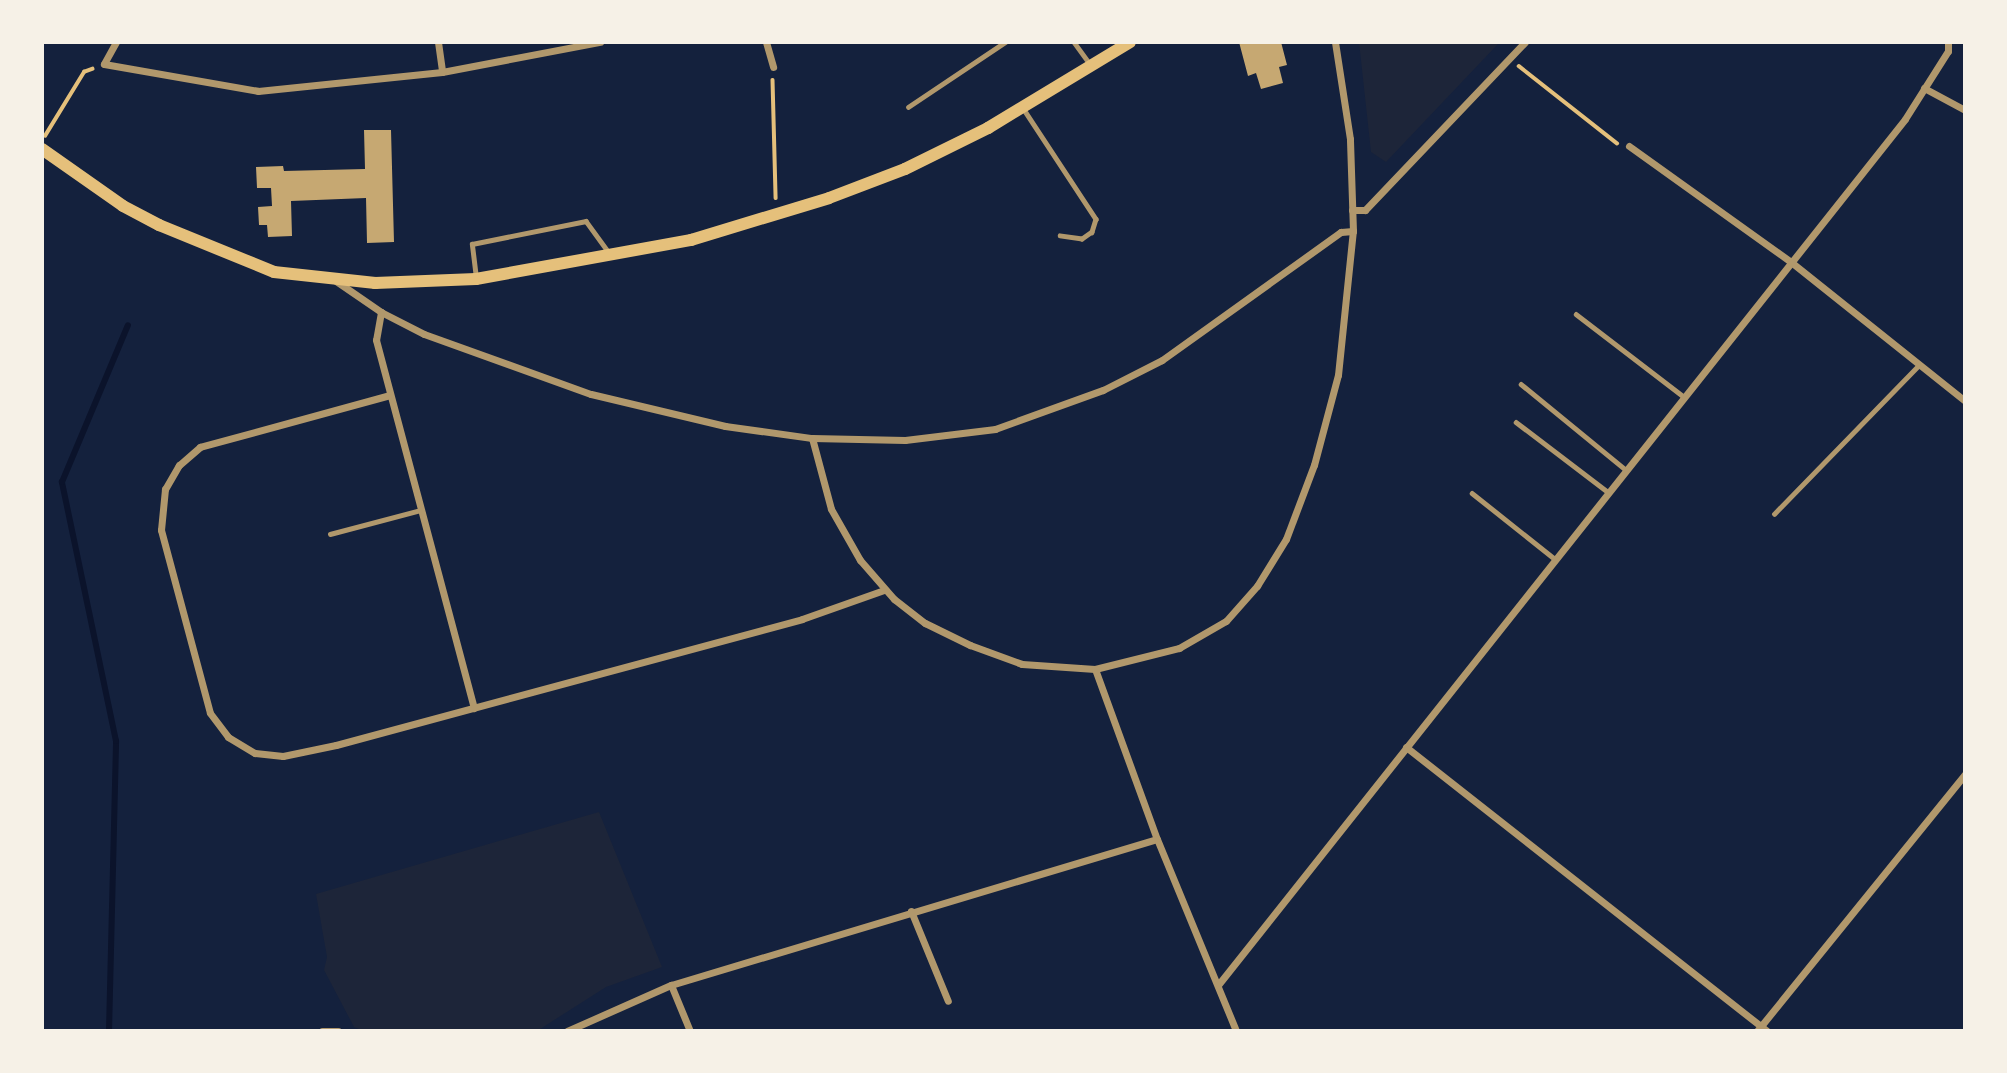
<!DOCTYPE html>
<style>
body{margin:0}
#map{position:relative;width:2007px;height:1073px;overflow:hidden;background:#14213d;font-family:Poppins,sans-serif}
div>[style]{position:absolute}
.green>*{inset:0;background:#1d2539}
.stream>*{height:6px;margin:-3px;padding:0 3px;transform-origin:3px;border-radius:3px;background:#0b132b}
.building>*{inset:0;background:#c6a872}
.path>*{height:3.5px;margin:-1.75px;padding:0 1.75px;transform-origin:1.75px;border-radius:1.75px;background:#e5c07b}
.service>*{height:4.5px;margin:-2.25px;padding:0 2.25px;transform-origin:2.25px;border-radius:2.25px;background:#b1986c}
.minor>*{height:7px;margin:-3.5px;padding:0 3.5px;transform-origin:3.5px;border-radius:3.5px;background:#b1986c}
.secondary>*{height:12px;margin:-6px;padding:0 6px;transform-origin:6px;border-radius:6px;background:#e5c07b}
span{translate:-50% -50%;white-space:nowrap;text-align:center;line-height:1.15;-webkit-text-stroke:7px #f6f1e7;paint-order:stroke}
.frame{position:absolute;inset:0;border:44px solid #f6f1e7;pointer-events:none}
</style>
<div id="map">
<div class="green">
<div style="clip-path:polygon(1359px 42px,1493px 42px,1498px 44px,1386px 162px,1371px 152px)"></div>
<div style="clip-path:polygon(599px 812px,662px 967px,606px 987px,537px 1031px,364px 1031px,354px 1027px,324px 970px,327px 957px,316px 894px)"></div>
</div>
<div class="stream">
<div style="left:109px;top:1031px;width:290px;rotate:-88.6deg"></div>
<div style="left:116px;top:741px;width:265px;rotate:-101.8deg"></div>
<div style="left:62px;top:482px;width:170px;rotate:-67.2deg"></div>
</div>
<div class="building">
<div style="clip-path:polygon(1239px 42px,1281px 42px,1287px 65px,1279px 67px,1283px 83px,1261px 89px,1256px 73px,1248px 76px)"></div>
<div style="clip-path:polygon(364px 130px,391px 130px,394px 242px,367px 243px,366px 198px,291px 201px,292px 236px,268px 237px,267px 225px,259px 225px,258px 207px,272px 206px,271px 188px,257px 188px,256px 167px,283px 166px,284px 171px,365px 169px)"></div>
</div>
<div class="path">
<div style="left:1519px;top:66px;width:125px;rotate:38.2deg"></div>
<div style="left:773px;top:80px;width:118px;rotate:88.5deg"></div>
<div style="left:45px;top:136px;width:75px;rotate:-58.6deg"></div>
<div style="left:84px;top:72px;width:9px;rotate:-21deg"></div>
</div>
<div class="service">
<div style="left:1074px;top:42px;width:27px;rotate:54deg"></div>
<div style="left:908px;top:107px;width:117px;rotate:-33.8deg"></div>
<div style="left:1023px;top:108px;width:133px;rotate:56.7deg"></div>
<div style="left:1096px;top:219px;width:14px;rotate:107deg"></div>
<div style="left:1092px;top:232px;width:12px;rotate:145deg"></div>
<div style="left:1082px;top:239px;width:22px;rotate:-172deg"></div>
<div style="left:476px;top:278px;width:34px;rotate:-97deg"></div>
<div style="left:472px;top:244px;width:116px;rotate:-11.4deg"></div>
<div style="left:586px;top:221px;width:41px;rotate:54deg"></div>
<div style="left:1576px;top:314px;width:136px;rotate:37.5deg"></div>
<div style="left:1521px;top:384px;width:136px;rotate:39.3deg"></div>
<div style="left:1516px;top:422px;width:116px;rotate:37.3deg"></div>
<div style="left:1472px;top:493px;width:106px;rotate:38.5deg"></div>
<div style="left:1774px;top:514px;width:208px;rotate:-45.8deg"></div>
<div style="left:330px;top:534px;width:94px;rotate:-14.8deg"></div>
</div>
<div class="minor">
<div style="left:116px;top:42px;width:25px;rotate:119deg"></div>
<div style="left:104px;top:64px;width:156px;rotate:9.9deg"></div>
<div style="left:258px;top:91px;width:185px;rotate:-5.9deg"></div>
<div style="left:442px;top:72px;width:161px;rotate:-10.8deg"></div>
<div style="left:438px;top:42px;width:30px;rotate:82deg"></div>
<div style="left:766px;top:42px;width:26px;rotate:74deg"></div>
<div style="left:1924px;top:88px;width:47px;rotate:28.2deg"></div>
<div style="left:1629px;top:146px;width:199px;rotate:35.6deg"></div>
<div style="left:1791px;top:262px;width:223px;rotate:38.6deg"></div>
<div style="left:1352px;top:210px;width:13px"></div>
<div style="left:1365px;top:210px;width:232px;rotate:-46.4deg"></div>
<div style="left:336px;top:281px;width:55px;rotate:34.6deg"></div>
<div style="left:381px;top:312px;width:48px;rotate:27.1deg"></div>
<div style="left:424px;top:334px;width:177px;rotate:19.8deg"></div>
<div style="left:591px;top:394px;width:138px;rotate:13.4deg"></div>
<div style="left:725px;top:426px;width:88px;rotate:7.9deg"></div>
<div style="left:812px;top:438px;width:93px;rotate:1.2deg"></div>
<div style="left:905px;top:440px;width:91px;rotate:-7deg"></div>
<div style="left:995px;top:429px;width:115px;rotate:-19.9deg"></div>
<div style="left:1103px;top:390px;width:66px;rotate:-27deg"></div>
<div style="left:1162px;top:360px;width:220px;rotate:-35.6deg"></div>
<div style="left:1341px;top:232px;width:12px;rotate:-5deg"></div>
<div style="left:381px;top:312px;width:28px;rotate:100deg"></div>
<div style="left:376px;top:340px;width:381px;rotate:75.1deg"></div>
<div style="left:390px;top:395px;width:197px;rotate:164.7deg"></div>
<div style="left:200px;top:447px;width:28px;rotate:139deg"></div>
<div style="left:179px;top:465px;width:28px;rotate:120deg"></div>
<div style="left:165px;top:489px;width:41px;rotate:95.6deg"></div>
<div style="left:161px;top:530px;width:189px;rotate:75deg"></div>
<div style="left:210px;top:713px;width:30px;rotate:53deg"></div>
<div style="left:228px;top:737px;width:31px;rotate:31deg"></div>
<div style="left:255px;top:753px;width:28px;rotate:6deg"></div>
<div style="left:283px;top:756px;width:54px;rotate:-11.7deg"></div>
<div style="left:336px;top:745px;width:483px;rotate:-15.1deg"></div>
<div style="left:802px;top:619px;width:87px;rotate:-19.5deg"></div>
<div style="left:812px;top:438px;width:73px;rotate:75deg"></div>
<div style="left:831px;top:509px;width:59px;rotate:60.4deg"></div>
<div style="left:860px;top:560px;width:52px;rotate:48.9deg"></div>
<div style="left:894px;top:599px;width:39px;rotate:38deg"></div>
<div style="left:925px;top:623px;width:50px;rotate:26.1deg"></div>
<div style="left:970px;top:645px;width:55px;rotate:20.1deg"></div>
<div style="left:1022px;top:664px;width:73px;rotate:3.9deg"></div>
<div style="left:1095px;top:669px;width:87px;rotate:-14deg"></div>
<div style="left:1179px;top:648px;width:54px;rotate:-29.9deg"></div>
<div style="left:1226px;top:621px;width:47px;rotate:-48.5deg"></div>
<div style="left:1257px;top:586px;width:55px;rotate:-58.3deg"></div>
<div style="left:1286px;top:539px;width:79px;rotate:-69.3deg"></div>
<div style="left:1314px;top:465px;width:93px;rotate:-75.1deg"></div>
<div style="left:1338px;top:375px;width:145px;rotate:-84.1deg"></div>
<div style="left:1353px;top:231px;width:92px;rotate:-91.9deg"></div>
<div style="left:1350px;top:139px;width:98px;rotate:-98.8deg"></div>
<div style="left:1095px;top:669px;width:181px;rotate:70deg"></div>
<div style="left:1157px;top:839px;width:208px;rotate:67.6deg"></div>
<div style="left:1406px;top:747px;width:459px;rotate:38.2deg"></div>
<div style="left:911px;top:911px;width:97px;rotate:67.7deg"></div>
<div style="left:671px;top:985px;width:50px;rotate:67.6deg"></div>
<div style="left:1218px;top:985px;width:1105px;rotate:-51.57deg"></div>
<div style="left:1905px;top:119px;width:80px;rotate:-57.7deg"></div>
<div style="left:1948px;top:51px;width:9px;rotate:-90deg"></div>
<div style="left:322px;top:1031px;width:16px"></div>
<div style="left:567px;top:1031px;width:114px;rotate:-23.9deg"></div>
<div style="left:671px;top:985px;width:507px;rotate:-16.72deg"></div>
<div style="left:1757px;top:1031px;width:331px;rotate:-51deg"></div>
</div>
<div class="secondary">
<div style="left:42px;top:149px;width:99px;rotate:35.1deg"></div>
<div style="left:123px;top:206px;width:41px;rotate:27.8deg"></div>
<div style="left:159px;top:225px;width:124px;rotate:22.2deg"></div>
<div style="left:274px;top:272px;width:102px;rotate:6.2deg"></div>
<div style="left:375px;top:283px;width:101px;rotate:-2.3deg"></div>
<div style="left:476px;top:279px;width:219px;rotate:-10.3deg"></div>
<div style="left:691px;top:240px;width:144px;rotate:-16.9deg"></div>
<div style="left:829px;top:198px;width:81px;rotate:-20.9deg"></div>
<div style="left:905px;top:169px;width:93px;rotate:-26.3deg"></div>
<div style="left:988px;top:128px;width:166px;rotate:-31.2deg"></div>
</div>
<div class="frame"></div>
</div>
